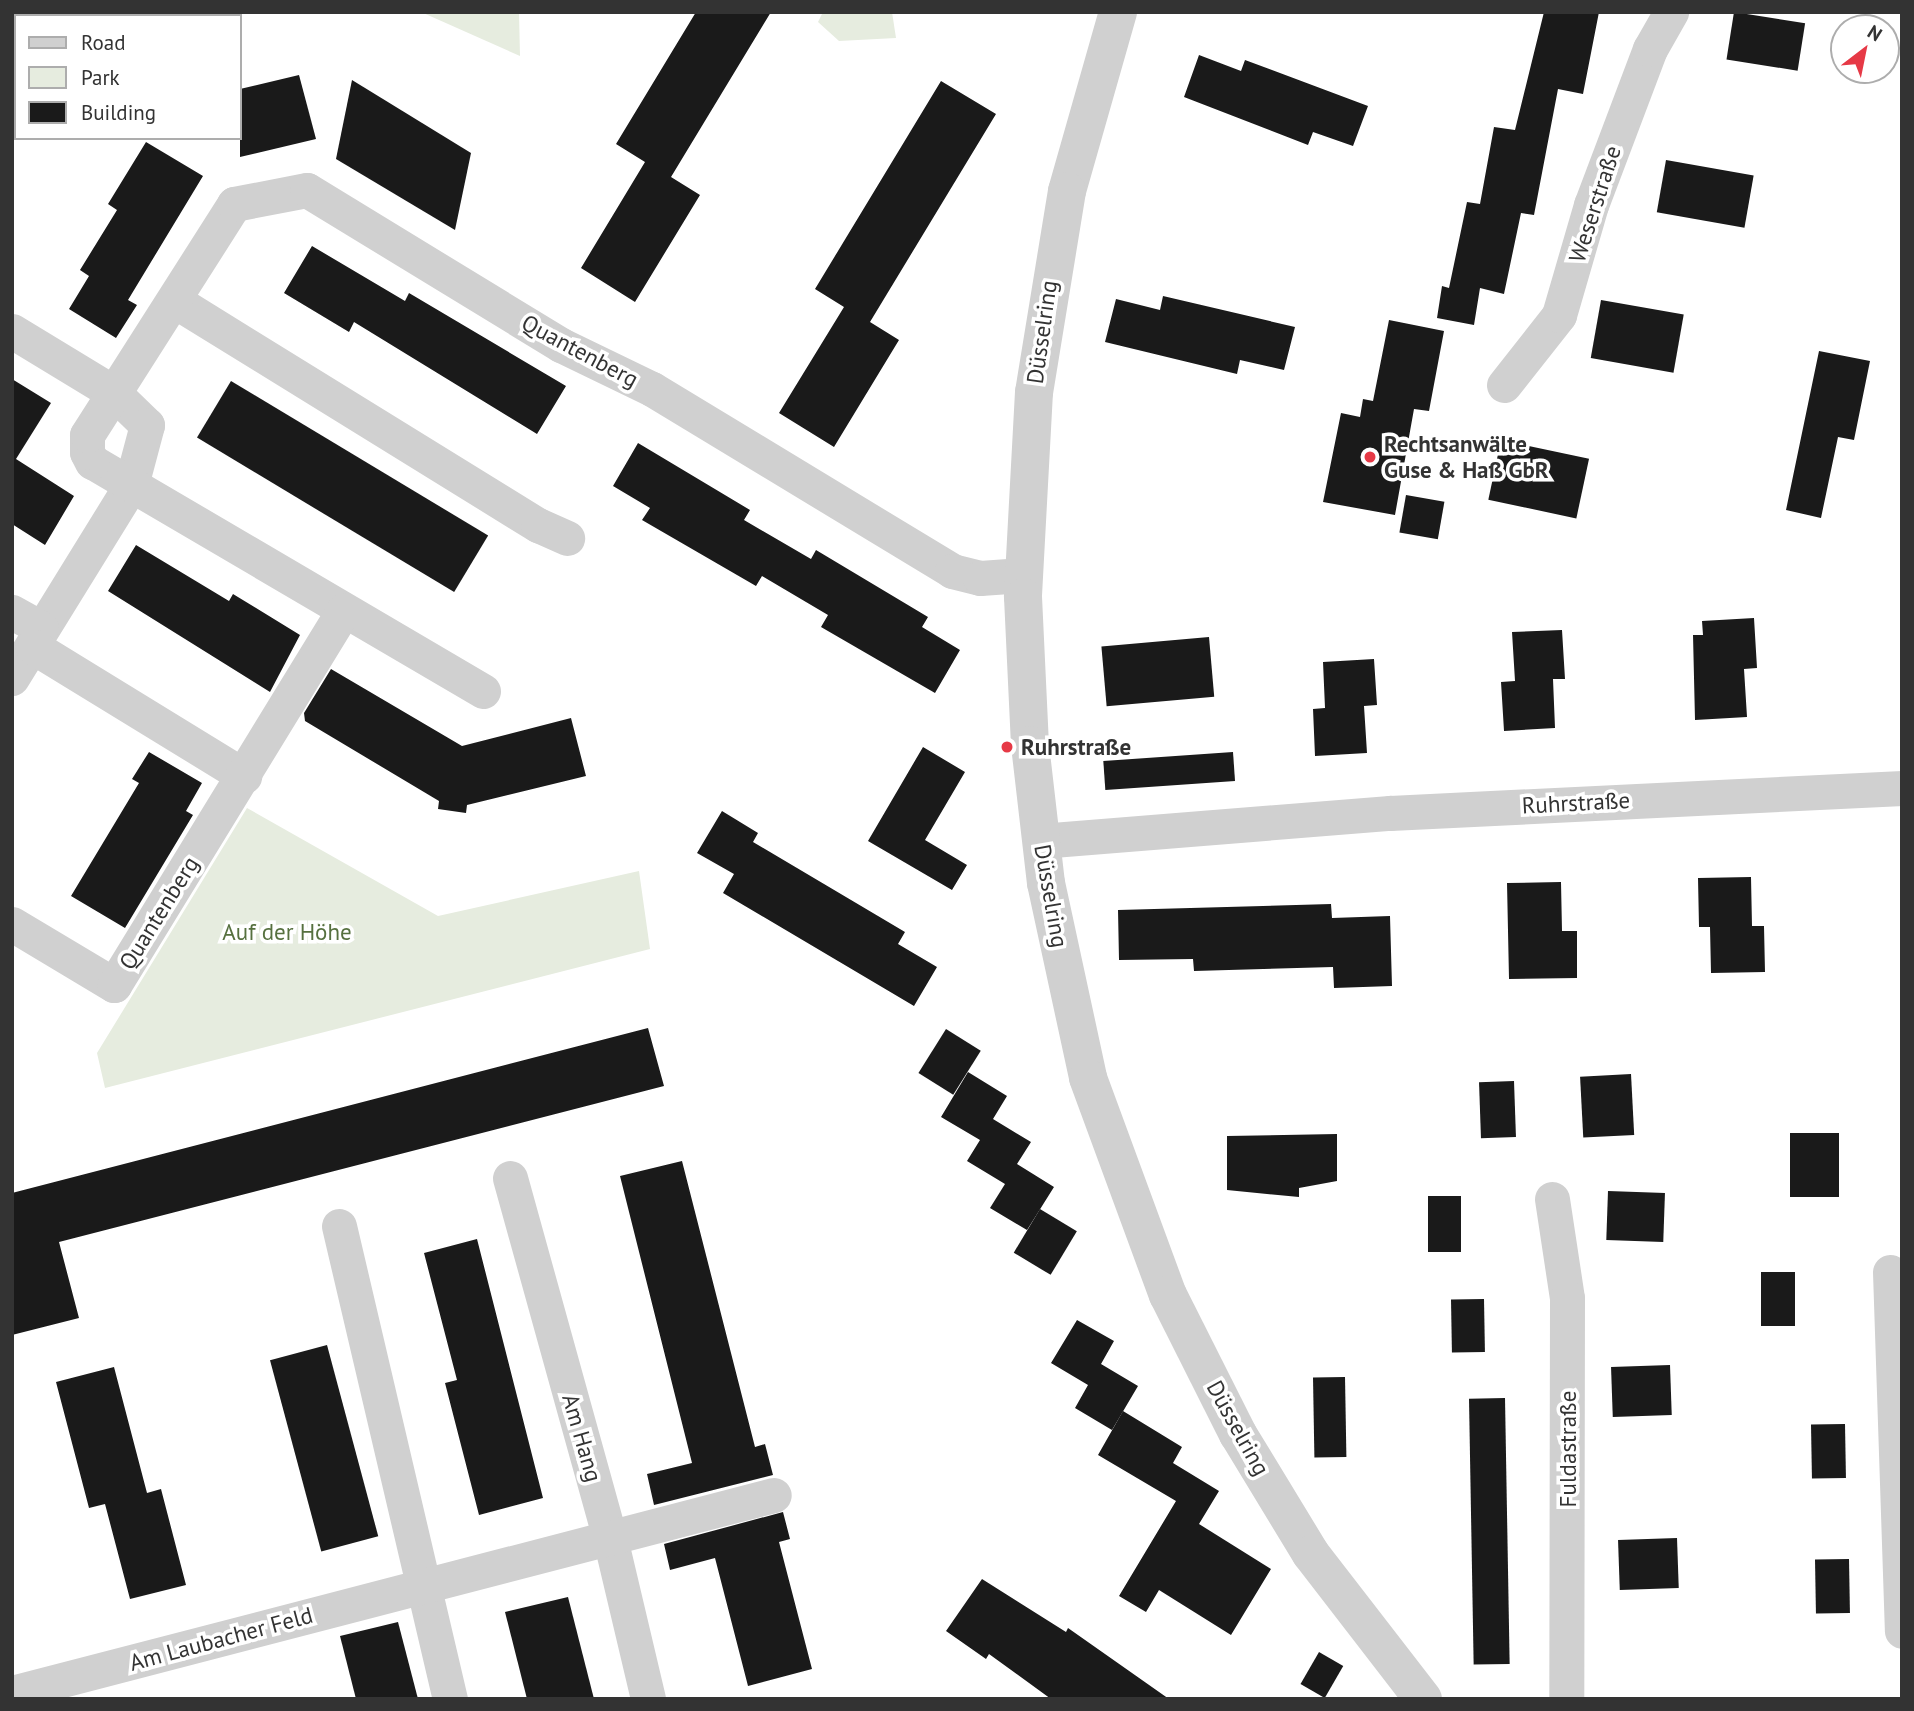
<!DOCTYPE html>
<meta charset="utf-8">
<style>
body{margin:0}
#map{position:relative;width:1914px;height:1711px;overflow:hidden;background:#fff;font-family:"PT Sans",sans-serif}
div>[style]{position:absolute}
.green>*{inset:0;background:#e6ecdf}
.building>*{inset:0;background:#1a1a1a;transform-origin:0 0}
.minor>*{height:35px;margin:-17.5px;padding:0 17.5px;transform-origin:17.5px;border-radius:17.5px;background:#d0d0d0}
.tertiary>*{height:38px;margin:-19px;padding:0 19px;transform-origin:19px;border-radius:19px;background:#d0d0d0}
.dots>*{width:19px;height:19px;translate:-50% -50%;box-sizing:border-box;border:4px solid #fff;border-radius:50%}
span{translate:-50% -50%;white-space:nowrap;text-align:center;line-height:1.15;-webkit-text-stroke:7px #fff;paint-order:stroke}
.street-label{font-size:23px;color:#333}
.poi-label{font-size:23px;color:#333;font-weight:700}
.left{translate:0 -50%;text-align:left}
.park-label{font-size:23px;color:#56703f}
.frame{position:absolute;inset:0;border:14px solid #333;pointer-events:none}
.legend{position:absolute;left:14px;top:14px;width:228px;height:126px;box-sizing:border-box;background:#fff;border:2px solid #adadad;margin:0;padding:9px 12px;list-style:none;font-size:21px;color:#333}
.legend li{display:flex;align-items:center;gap:14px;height:35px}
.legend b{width:35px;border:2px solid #adadad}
.north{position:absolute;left:1830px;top:14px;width:70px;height:70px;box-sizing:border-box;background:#fff;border:2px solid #adadad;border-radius:50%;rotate:32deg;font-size:19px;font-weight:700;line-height:28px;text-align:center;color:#333}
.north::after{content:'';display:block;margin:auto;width:24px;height:32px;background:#e63946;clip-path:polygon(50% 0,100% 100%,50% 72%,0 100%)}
</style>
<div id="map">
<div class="green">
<div style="clip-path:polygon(12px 12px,181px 12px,16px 16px,16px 91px)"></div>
<div style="clip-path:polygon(421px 12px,519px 12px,520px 56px)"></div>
<div style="clip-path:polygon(823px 12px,892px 12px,896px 38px,839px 41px,818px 22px)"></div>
<div style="clip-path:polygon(247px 808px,438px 916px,639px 871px,650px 949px,105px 1088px,97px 1053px)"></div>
</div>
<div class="building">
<div style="clip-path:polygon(696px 12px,771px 12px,671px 177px,700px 195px,635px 302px,581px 268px,645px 162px,616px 144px)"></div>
<div style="clip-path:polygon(1544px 12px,1599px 12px,1583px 94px,1558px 89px,1534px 215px,1521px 213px,1504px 294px,1480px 288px,1474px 325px,1437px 318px,1442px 286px,1449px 288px,1467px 202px,1480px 204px,1494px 127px,1515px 130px)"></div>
<div style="left:1734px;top:12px;width:72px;height:48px;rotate:9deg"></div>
<div style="clip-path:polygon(1199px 55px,1241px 71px,1245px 60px,1368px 106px,1353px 146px,1313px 132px,1308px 145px,1184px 97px)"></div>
<div style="clip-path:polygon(299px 75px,316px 139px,240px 157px,240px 89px)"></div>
<div style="clip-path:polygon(352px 80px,471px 153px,455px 230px,336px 159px)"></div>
<div style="clip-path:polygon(941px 81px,996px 114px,870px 322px,899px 340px,834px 447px,779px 413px,844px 307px,815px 289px)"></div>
<div style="clip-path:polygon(146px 142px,203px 176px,128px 300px,137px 305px,116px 338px,69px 309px,89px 276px,80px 270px,117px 210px,108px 204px)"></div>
<div style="left:1666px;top:160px;width:89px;height:53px;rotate:10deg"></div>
<div style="clip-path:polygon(312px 246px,405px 301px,409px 293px,566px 386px,537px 434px,354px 322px,349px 332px,284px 293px)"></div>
<div style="clip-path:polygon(1163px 296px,1295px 327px,1284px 370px,1240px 360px,1237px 374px,1105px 342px,1116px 299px,1160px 310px)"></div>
<div style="left:1601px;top:300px;width:84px;height:59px;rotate:10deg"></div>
<div style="clip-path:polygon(1389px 320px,1444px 331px,1429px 411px,1414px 409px,1395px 515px,1323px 502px,1341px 413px,1360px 417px,1363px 399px,1373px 401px)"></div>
<div style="clip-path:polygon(1819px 351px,1870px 361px,1854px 440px,1838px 437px,1821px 518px,1786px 510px)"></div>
<div style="clip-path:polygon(12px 379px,51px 403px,16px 459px,74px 496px,45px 545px,12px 524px)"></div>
<div style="left:231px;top:381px;width:300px;height:66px;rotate:31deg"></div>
<div style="left:1501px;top:440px;width:90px;height:61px;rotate:12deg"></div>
<div style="clip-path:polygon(638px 443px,750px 510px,744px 520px,811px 559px,816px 550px,928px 617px,922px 627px,960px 650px,935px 693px,821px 627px,828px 615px,762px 576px,756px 586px,642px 520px,650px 508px,613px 486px)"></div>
<div style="left:1406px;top:495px;width:39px;height:38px;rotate:10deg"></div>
<div style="clip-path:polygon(136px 545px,229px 601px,233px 594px,300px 635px,270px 692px,108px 591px)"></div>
<div style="clip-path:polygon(1754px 618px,1757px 668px,1744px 669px,1747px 717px,1695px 720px,1693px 635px,1703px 635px,1702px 621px)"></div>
<div style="clip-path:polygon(1562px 630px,1565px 679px,1553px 679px,1555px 728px,1504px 731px,1501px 682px,1515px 681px,1512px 632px)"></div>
<div style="left:1209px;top:637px;width:60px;height:108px;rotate:85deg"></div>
<div style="clip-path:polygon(1374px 659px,1377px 705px,1364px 706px,1367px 753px,1315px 756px,1313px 709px,1325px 708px,1323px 662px)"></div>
<div style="clip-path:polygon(331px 669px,462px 746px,571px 718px,586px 776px,467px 805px,466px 813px,438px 809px,439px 801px,305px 721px,304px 713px)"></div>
<div style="clip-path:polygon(923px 747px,965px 772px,925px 840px,967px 865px,952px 890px,868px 841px)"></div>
<div style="clip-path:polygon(149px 752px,202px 783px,186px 811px,193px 815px,125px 928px,71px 896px,139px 783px,132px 779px)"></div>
<div style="left:1233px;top:752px;width:29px;height:130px;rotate:86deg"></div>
<div style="clip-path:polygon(722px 811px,758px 833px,753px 842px,905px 932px,898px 944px,937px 967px,914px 1006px,723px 893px,734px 874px,697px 853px)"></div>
<div style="clip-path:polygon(1751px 877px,1752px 926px,1764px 926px,1765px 972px,1711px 973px,1710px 927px,1699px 927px,1698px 878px)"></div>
<div style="clip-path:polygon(1561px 882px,1562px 931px,1577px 931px,1577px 978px,1509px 979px,1507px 883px)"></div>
<div style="clip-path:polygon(1331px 904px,1332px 918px,1390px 916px,1392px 986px,1334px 988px,1333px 967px,1194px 971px,1193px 959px,1119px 960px,1118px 910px)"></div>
<div style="clip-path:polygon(648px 1028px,664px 1086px,59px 1242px,79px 1318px,12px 1335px,12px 1193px)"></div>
<div style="left:946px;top:1029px;width:41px;height:52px;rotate:32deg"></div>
<div style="clip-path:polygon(968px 1072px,1007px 1096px,993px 1119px,1031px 1142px,1017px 1164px,1054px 1187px,1027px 1230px,990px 1208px,1005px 1184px,967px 1161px,980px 1140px,941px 1117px)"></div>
<div style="left:1631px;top:1074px;width:61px;height:51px;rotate:87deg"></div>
<div style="left:1514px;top:1081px;width:56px;height:35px;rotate:88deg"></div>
<div style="left:1790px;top:1133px;width:49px;height:64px"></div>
<div style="clip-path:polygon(1337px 1134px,1337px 1181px,1299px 1188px,1299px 1197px,1227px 1190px,1227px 1136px)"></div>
<div style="clip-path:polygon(682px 1161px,755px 1447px,765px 1444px,773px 1475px,654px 1505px,647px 1474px,692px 1463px,620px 1176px)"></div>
<div style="left:1608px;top:1191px;width:57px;height:49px;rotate:2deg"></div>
<div style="left:1428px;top:1196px;width:33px;height:56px"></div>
<div style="left:1040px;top:1209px;width:43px;height:51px;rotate:31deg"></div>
<div style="clip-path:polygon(477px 1239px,543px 1498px,479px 1515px,445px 1383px,457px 1380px,424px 1253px)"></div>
<div style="left:1761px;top:1272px;width:34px;height:54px"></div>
<div style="left:1484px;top:1299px;width:53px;height:33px;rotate:89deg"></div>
<div style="clip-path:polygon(1077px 1320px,1114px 1341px,1101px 1364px,1138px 1386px,1112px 1430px,1075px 1408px,1088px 1385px,1051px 1363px)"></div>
<div style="left:327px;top:1345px;width:198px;height:59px;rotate:75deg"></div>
<div style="left:1670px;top:1365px;width:50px;height:59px;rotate:88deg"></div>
<div style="clip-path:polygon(114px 1367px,147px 1493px,161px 1489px,186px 1585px,130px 1599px,105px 1504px,89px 1508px,56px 1382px)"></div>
<div style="left:1345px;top:1377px;width:80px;height:32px;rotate:89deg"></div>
<div style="left:1505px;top:1398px;width:266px;height:36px;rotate:89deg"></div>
<div style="clip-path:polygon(1123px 1411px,1182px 1447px,1173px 1463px,1219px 1491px,1199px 1524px,1271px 1569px,1231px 1635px,1159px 1590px,1146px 1612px,1119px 1596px,1176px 1501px,1098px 1455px)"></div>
<div style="left:1845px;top:1424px;width:54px;height:34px;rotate:89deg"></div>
<div style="clip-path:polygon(783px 1512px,790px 1539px,779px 1542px,812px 1669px,748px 1686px,715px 1558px,670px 1570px,664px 1544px)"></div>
<div style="left:1677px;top:1538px;width:50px;height:59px;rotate:88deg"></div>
<div style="left:1849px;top:1559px;width:54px;height:34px;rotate:89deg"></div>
<div style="clip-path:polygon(982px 1579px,1066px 1632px,1068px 1628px,1169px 1699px,1051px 1699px,989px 1654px,986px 1659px,946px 1631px)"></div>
<div style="clip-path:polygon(568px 1597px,594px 1699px,527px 1699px,505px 1612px)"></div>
<div style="clip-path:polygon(398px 1622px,418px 1699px,356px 1699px,340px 1636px)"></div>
<div style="left:1319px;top:1652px;width:28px;height:37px;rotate:30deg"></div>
</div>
<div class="minor">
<div style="left:175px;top:301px;width:427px;rotate:31.7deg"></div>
<div style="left:538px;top:525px;width:32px;rotate:24deg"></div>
<div style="left:12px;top:331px;width:119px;rotate:31.3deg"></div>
<div style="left:114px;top:393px;width:46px;rotate:44.1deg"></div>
<div style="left:147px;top:425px;width:62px;rotate:104.9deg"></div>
<div style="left:131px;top:485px;width:227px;rotate:121.7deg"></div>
<div style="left:1504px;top:385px;width:89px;rotate:-51.8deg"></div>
<div style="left:1559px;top:315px;width:115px;rotate:-73.8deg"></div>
<div style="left:1591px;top:205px;width:167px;rotate:-69.3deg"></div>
<div style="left:1650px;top:49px;width:43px;rotate:-60.4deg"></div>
<div style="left:12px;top:612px;width:33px;rotate:29deg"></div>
<div style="left:32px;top:646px;width:249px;rotate:31.5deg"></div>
<div style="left:483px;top:691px;width:453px;rotate:-149.6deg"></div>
<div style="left:92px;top:462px;width:11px;rotate:-117deg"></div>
<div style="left:87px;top:452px;width:17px;rotate:-90deg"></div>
<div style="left:87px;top:435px;width:274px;rotate:-57.5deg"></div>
<div style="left:234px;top:204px;width:74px;rotate:-10.9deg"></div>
<div style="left:307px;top:190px;width:298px;rotate:31.4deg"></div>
<div style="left:561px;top:345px;width:101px;rotate:25.8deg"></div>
<div style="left:652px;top:389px;width:351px;rotate:31.2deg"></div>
<div style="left:952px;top:571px;width:29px;rotate:14deg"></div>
<div style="left:980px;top:578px;width:43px;rotate:-4deg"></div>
<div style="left:1040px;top:841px;width:351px;rotate:-4.6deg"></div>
<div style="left:1390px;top:813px;width:513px;rotate:-2.8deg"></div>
<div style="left:12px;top:924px;width:119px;rotate:30.9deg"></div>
<div style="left:114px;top:985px;width:439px;rotate:-58.5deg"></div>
<div style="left:510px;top:1178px;width:374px;rotate:74.5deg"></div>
<div style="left:610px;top:1538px;width:165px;rotate:76.7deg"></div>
<div style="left:1552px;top:1199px;width:100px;rotate:81.4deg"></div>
<div style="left:1567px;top:1298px;width:401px;rotate:90.1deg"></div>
<div style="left:339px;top:1226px;width:486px;rotate:76.8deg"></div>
<div style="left:1890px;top:1272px;width:359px;rotate:88.1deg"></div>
<div style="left:12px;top:1693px;width:787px;rotate:-14.57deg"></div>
</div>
<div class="tertiary">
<div style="left:1118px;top:12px;width:186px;rotate:105.9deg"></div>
<div style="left:1067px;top:191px;width:204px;rotate:99.3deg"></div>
<div style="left:1034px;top:392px;width:205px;rotate:93.1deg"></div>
<div style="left:1023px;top:597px;width:148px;rotate:87.3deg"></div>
<div style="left:1030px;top:745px;width:139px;rotate:83.4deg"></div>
<div style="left:1046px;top:883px;width:199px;rotate:77.8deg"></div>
<div style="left:1088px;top:1078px;width:231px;rotate:69.8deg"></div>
<div style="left:1168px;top:1295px;width:156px;rotate:63.3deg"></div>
<div style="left:1238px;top:1434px;width:140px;rotate:58.7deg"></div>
<div style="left:1311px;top:1554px;width:183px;rotate:52.3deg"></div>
</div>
<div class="dots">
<div style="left:1370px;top:457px;background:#e63946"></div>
<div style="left:1007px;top:747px;background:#e63946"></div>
</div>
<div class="street-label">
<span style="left:1595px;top:204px;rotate:-72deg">Weserstraße</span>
<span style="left:1042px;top:332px;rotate:-82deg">Düsselring</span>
<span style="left:580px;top:351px;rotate:28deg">Quantenberg</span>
<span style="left:1576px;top:803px;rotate:-3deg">Ruhrstraße</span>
<span style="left:1051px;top:896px;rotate:80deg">Düsselring</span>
<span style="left:159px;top:913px;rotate:-58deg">Quantenberg</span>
<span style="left:1238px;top:1428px;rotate:61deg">Düsselring</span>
<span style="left:582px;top:1438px;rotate:74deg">Am Hang</span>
<span style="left:1568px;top:1449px;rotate:-90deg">Fuldastraße</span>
<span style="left:221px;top:1639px;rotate:-15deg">Am Laubacher Feld</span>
</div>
<div class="poi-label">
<span class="left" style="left:1384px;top:457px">Rechtsanwälte<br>Guse &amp; Haß GbR</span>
<span class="left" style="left:1021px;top:747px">Ruhrstraße</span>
</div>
<div class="park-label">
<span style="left:287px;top:932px">Auf der Höhe</span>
</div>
<div class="frame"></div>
<ul class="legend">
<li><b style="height:9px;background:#d0d0d0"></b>Road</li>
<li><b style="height:19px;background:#e6ecdf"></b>Park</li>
<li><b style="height:19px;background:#1a1a1a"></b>Building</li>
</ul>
<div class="north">N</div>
</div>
